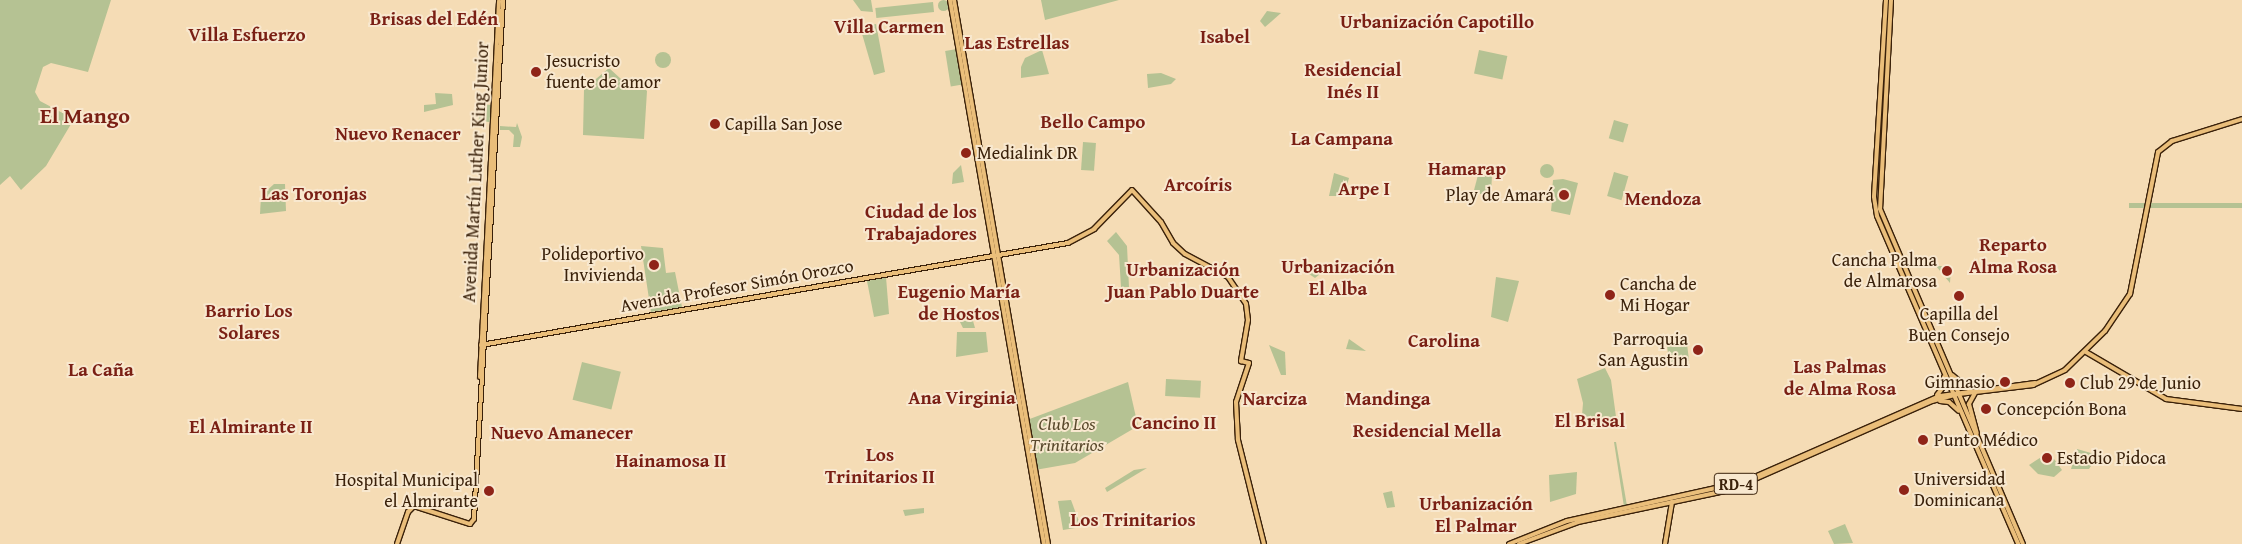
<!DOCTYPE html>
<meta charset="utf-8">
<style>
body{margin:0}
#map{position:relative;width:2242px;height:544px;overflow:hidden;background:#f5dcb5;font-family:"Gentium Book Plus",serif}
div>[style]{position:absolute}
.green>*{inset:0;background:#b5c293;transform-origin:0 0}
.round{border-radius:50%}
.roads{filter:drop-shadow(1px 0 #3a210a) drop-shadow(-1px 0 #3a210a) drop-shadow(0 1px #3a210a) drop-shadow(0 -1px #3a210a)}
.major>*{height:4px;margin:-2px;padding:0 2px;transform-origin:2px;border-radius:2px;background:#eabe7a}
.dots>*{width:14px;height:14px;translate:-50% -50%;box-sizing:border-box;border:2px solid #f8e8cf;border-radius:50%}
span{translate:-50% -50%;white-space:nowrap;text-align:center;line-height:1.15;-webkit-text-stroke:4px #f8e8cf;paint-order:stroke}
.shield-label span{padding:1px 4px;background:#f8e8cf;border:1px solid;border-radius:4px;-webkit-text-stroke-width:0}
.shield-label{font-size:16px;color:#3a210a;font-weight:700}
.poi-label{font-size:18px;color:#3a210a}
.left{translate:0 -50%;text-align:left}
.right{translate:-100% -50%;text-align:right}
.street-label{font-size:18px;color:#3a210a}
.park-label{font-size:18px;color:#59492c;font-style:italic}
.neighbourhood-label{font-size:19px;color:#7a1f14;font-weight:700}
.district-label{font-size:22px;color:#7a1f14;font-weight:700}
</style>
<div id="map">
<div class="green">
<div class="round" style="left:937.5px;top:-0.5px;width:11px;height:11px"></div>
<div style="clip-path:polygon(0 0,111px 0,88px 72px,51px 63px,43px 67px,35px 92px,40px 101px,74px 119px,46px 166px,21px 190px,10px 176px,0 185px)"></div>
<div style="clip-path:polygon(853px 0,871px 0,873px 12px,861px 11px)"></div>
<div style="clip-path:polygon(1041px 0,1119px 0,1045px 20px)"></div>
<div style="left:933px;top:2px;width:10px;height:58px;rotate:84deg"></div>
<div style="clip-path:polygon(1267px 11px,1281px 13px,1265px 27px,1260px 21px)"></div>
<div style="clip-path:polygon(876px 24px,885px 72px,874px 75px,860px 27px)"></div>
<div style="left:957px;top:49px;width:36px;height:12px;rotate:81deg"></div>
<div style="clip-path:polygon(1042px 50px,1049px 74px,1021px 78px,1021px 67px,1025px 58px)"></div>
<div style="left:1479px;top:50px;width:29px;height:24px;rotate:12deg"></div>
<div class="round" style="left:655px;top:52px;width:16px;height:16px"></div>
<div style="clip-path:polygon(609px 68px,621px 79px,639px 83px,647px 91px,644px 139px,583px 135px,584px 89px)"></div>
<div style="clip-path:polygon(1161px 73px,1176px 79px,1171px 84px,1148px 88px,1147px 74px)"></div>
<div style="clip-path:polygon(435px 93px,452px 94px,453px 105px,424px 112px,424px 105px,436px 104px)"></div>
<div style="left:480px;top:104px;width:11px;height:17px;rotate:5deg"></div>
<div style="left:1614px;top:120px;width:15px;height:19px;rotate:16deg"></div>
<div style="clip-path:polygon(517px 123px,522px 137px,520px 147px,513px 147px,514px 135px,509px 130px,500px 130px,500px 126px,516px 127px)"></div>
<div style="left:1083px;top:142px;width:13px;height:28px;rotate:4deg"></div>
<div class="round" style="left:1540px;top:164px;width:14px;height:14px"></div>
<div style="clip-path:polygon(961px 165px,964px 182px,952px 184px,953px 173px)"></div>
<div style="left:1614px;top:172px;width:15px;height:25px;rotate:16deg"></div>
<div style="clip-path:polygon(1334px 173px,1349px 178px,1344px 196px,1329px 196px)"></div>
<div style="clip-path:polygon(1478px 175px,1492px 175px,1491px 194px,1473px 194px)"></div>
<div style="clip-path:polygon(1563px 179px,1578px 183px,1570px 215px,1551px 211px,1552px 201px,1556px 200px,1552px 191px,1553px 180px)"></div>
<div style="clip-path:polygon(274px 184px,285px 184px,286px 211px,260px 214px,261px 196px)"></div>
<div style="left:2242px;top:203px;width:5px;height:113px;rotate:90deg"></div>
<div style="clip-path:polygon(1116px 232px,1127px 246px,1129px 287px,1121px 287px,1119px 255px,1107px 241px)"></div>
<div style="clip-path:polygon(641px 246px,663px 248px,666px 273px,675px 272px,682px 307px,651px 312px)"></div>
<div style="clip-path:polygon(1314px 265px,1324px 271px,1315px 278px,1309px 274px)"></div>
<div style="clip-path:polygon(1936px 266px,1951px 266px,1950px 283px)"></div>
<div style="clip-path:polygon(886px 277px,889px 314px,874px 317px,867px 281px)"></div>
<div style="clip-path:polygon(1496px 277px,1519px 281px,1508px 322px,1491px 317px)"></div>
<div style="clip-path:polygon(970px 310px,975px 328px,963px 328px,956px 314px,961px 317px,970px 314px)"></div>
<div style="clip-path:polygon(957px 332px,986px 332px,988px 352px,956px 357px)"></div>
<div style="clip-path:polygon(1349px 339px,1366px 351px,1346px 349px)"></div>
<div style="left:1687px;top:344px;width:17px;height:20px;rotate:83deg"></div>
<div style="clip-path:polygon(1269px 345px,1285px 352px,1286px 375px,1281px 375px)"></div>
<div style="left:582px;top:362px;width:40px;height:39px;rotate:14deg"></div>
<div style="clip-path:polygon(1605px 368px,1611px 380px,1617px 424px,1581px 428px,1583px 403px,1577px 379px)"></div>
<div style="left:1166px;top:379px;width:35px;height:17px;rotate:3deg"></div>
<div style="clip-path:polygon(1128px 382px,1138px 426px,1075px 463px,1035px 470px,1027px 420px)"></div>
<div style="clip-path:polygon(1614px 442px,1616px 442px,1627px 506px,1624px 507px)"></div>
<div style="clip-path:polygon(2077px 449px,2098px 455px,2089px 469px,2071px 469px)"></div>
<div style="clip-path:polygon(2049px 452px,2062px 470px,2054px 477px,2038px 474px,2029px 465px)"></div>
<div style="clip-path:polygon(1147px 468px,1107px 492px,1105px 488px,1134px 470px)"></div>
<div style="clip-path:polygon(1577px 472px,1576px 494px,1550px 502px,1549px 475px)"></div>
<div style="clip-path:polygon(1392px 491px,1395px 507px,1387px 508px,1383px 493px)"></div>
<div style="clip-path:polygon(1071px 500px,1081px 527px,1063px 530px,1058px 501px)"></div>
<div style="clip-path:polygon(924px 508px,924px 513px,905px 516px,903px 510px)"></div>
<div style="clip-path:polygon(1845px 524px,1853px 543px,1834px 544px,1828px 531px)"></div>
</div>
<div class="roads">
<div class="major">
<div style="left:950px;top:0;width:552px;rotate:80.2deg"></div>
<div style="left:954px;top:0;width:552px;rotate:80.2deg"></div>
<div style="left:1886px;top:0;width:197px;rotate:93.5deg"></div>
<div style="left:1874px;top:197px;width:19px;rotate:81deg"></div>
<div style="left:1877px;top:216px;width:357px;rotate:66.7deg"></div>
<div style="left:1891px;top:0;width:209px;rotate:93deg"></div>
<div style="left:1880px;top:209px;width:364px;rotate:66.9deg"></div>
<div style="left:481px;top:345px;width:596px;rotate:-9.86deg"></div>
<div style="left:1068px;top:243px;width:30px;rotate:-28deg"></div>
<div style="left:1094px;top:229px;width:54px;rotate:-45.7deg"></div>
<div style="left:1132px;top:190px;width:43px;rotate:47.8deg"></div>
<div style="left:1161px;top:222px;width:24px;rotate:60deg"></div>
<div style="left:1173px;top:243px;width:16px;rotate:43deg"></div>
<div style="left:1185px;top:254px;width:49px;rotate:28.1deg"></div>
<div style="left:1228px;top:277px;width:32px;rotate:56deg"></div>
<div style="left:1246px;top:304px;width:16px;rotate:83deg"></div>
<div style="left:1248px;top:320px;width:42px;rotate:99.7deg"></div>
<div style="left:1241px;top:361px;width:8px;rotate:14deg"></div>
<div style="left:1249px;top:363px;width:41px;rotate:108.4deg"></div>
<div style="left:1236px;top:402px;width:38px;rotate:87deg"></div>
<div style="left:1238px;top:440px;width:107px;rotate:76deg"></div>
<div style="left:2086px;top:352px;width:93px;rotate:30.4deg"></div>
<div style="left:2166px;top:399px;width:77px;rotate:7.5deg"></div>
<div style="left:1952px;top:375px;width:23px;rotate:40deg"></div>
<div style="left:480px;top:377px;width:377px;rotate:-87.1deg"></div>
<div style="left:1975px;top:393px;width:13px;rotate:119deg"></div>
<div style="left:1969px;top:404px;width:30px;rotate:75deg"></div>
<div style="left:1937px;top:395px;width:11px;rotate:-52deg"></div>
<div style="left:1944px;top:386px;width:9px;rotate:-90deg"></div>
<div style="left:1940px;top:401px;width:9px;rotate:6deg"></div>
<div style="left:1949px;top:402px;width:13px;rotate:42deg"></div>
<div style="left:397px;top:544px;width:34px;rotate:-71deg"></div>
<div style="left:408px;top:512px;width:8px;rotate:-45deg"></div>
<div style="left:414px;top:506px;width:59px;rotate:17.8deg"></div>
<div style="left:470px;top:524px;width:6px;rotate:-51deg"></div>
<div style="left:474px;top:519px;width:520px;rotate:-86.8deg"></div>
<div style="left:1509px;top:544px;width:62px;rotate:-21.6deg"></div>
<div style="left:1567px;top:521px;width:180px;rotate:-12.5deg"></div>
<div style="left:1743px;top:482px;width:215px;rotate:-23.6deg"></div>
<div style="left:1940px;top:396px;width:96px;rotate:-7.8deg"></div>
<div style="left:1519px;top:544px;width:63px;rotate:-20.4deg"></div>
<div style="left:1578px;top:522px;width:155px;rotate:-11.9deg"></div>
<div style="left:1730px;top:490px;width:221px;rotate:-23.8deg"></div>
<div style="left:1932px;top:401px;width:28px;rotate:-15deg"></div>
<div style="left:1959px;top:394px;width:75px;rotate:-6.9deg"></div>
<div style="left:2033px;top:385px;width:35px;rotate:-25deg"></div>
<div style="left:2065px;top:370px;width:56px;rotate:-44.3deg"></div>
<div style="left:2105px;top:331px;width:45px;rotate:-56deg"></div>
<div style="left:2130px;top:294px;width:145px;rotate:-78.8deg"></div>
<div style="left:2158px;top:152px;width:18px;rotate:-38deg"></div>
<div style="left:2172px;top:141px;width:73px;rotate:-17.4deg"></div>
<div style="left:1665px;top:544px;width:43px;rotate:-80.5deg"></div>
</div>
</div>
<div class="dots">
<div style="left:536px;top:72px;background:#8f2418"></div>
<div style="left:715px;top:124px;background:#8f2418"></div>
<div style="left:966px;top:153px;background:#8f2418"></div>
<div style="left:1564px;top:195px;background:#8f2418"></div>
<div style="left:654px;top:265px;background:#8f2418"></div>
<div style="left:1947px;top:271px;background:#8f2418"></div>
<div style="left:1610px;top:295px;background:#8f2418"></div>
<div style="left:1959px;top:296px;background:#8f2418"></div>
<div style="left:1698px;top:350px;background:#8f2418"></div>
<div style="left:2005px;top:382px;background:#8f2418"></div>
<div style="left:2070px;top:383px;background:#8f2418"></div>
<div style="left:1986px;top:409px;background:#8f2418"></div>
<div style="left:1923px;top:440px;background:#8f2418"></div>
<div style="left:2047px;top:458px;background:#8f2418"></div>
<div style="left:1904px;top:490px;background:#8f2418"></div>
<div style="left:489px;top:491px;background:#8f2418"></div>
</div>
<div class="shield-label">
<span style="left:1736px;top:484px">RD-4</span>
</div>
<div class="poi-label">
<span class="left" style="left:546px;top:72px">Jesucristo<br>fuente de amor</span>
<span class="left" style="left:725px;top:124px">Capilla San Jose</span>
<span class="left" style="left:977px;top:153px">Medialink DR</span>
<span class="right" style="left:1554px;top:195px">Play de Amará</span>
<span class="right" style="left:644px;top:265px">Polideportivo<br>Invivienda</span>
<span class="right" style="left:1937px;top:271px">Cancha Palma<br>de Almarosa</span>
<span class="left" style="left:1620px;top:295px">Cancha de<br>Mi Hogar</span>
<span style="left:1959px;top:325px">Capilla del<br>Buen Consejo</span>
<span class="right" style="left:1688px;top:350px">Parroquia<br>San Agustin</span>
<span class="right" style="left:1995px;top:382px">Gimnasio</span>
<span class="left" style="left:2080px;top:383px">Club 29 de Junio</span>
<span class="left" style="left:1997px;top:409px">Concepción Bona</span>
<span class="left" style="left:1934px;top:440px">Punto Médico</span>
<span class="left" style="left:2057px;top:458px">Estadio Pidoca</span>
<span class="left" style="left:1914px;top:490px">Universidad<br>Dominicana</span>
<span class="right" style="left:478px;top:491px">Hospital Municipal<br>el Almirante</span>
</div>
<div class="street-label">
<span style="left:476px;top:172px;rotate:-87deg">Avenida Martín Luther King Junior</span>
<span style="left:737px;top:286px;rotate:-10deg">Avenida Profesor Simón Orozco</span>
</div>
<div class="park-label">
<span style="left:1067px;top:435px">Club Los<br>Trinitarios</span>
</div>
<div class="neighbourhood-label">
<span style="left:434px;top:19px">Brisas del Edén</span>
<span style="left:1437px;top:22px">Urbanización Capotillo</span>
<span style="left:889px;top:27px">Villa Carmen</span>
<span style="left:247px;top:35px">Villa Esfuerzo</span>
<span style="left:1225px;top:37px">Isabel</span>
<span style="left:1017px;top:43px">Las Estrellas</span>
<span style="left:1353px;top:81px">Residencial<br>Inés II</span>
<span style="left:1093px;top:122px">Bello Campo</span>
<span style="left:398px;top:134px">Nuevo Renacer</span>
<span style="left:1342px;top:139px">La Campana</span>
<span style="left:1467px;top:169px">Hamarap</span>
<span style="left:1198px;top:185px">Arcoíris</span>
<span style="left:1364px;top:189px">Arpe I</span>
<span style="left:314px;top:194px">Las Toronjas</span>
<span style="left:1663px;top:199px">Mendoza</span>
<span style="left:921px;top:223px">Ciudad de los<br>Trabajadores</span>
<span style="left:2013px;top:256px">Reparto<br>Alma Rosa</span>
<span style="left:1338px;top:278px">Urbanización<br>El Alba</span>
<span style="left:1183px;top:281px">Urbanización<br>Juan Pablo Duarte</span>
<span style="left:959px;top:303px">Eugenio María<br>de Hostos</span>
<span style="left:249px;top:322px">Barrio Los<br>Solares</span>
<span style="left:1444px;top:341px">Carolina</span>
<span style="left:1840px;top:378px">Las Palmas<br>de Alma Rosa</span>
<span style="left:101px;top:370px">La Caña</span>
<span style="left:962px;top:398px">Ana Virginia</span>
<span style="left:1275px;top:399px">Narciza</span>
<span style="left:1388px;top:399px">Mandinga</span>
<span style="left:1590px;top:421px">El Brisal</span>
<span style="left:1174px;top:423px">Cancino II</span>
<span style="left:251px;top:427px">El Almirante II</span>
<span style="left:1427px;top:431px">Residencial Mella</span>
<span style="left:562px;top:433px">Nuevo Amanecer</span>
<span style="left:880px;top:466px">Los<br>Trinitarios II</span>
<span style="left:671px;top:461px">Hainamosa II</span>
<span style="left:1476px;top:515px">Urbanización<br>El Palmar</span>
<span style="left:1133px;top:520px">Los Trinitarios</span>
</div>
<div class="district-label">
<span style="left:85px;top:116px">El Mango</span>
</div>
</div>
